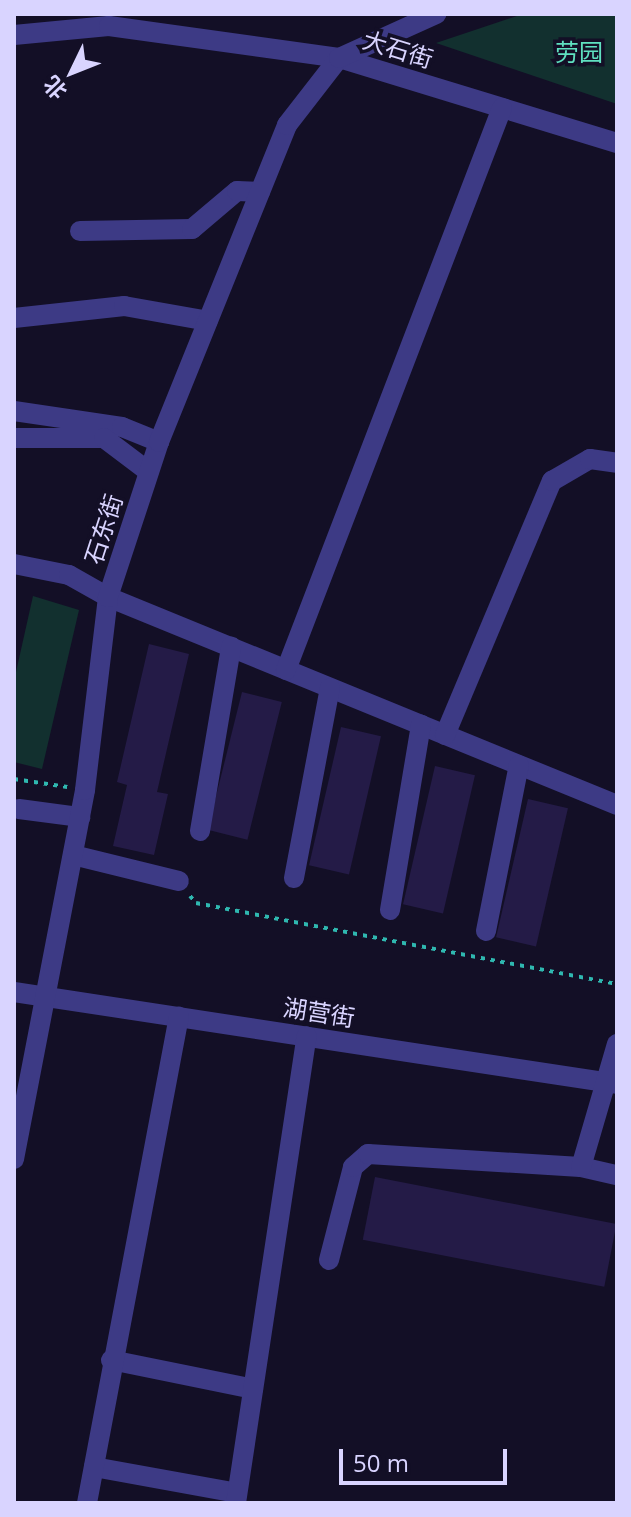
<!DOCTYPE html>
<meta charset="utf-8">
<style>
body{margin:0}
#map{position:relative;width:631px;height:1517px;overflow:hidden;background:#130f26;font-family:"Open Sans","Noto Sans SC",sans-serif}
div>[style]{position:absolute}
.green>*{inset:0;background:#12302f}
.building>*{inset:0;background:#241b47;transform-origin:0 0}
.path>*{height:4px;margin-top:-2px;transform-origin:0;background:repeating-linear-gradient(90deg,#2fb8b0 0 4px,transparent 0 10px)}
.minor>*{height:20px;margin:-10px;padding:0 10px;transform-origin:10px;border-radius:10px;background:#3d3a85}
span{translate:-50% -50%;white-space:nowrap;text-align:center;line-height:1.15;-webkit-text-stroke:7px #130f26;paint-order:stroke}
.street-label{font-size:24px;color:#d9d4ff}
.park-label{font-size:24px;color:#5fe0c0}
.frame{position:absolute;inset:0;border:16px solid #d9d4ff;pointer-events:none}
.north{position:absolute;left:32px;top:32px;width:80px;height:80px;-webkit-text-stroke:6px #130f26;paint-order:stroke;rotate:227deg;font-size:22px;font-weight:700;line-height:32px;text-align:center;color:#d9d4ff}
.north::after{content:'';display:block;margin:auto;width:28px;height:36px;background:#d9d4ff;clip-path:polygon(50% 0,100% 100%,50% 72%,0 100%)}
.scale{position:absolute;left:339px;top:1449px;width:168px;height:36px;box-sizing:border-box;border:4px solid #d9d4ff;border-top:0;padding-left:10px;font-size:24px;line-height:28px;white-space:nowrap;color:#d9d4ff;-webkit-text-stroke:6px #130f26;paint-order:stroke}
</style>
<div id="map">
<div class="green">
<div style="clip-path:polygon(523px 14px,617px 14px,617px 104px,436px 43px)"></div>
<div style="clip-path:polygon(33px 596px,79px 610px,42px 769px,14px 762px,14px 681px)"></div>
</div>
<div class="building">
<div style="clip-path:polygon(149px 644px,189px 654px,157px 792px,168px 794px,154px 855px,113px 846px,127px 785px,117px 782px)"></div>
<div style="left:242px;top:692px;width:41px;height:142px;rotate:14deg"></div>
<div style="left:341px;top:727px;width:41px;height:142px;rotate:13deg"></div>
<div style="left:435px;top:766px;width:41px;height:142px;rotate:13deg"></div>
<div style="left:528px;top:799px;width:41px;height:142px;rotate:13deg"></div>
<div style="left:375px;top:1177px;width:246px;height:64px;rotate:11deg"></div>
</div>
<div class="path">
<div style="left:14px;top:779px;width:54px;rotate:8.6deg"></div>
<div style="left:190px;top:896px;width:9px;rotate:49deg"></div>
<div style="left:196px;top:903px;width:429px;rotate:10.9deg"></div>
</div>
<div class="minor">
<div style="left:14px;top:35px;width:95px;rotate:-5.4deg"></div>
<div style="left:109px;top:26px;width:232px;rotate:7.9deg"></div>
<div style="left:339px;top:58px;width:291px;rotate:17deg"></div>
<div style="left:80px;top:231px;width:112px;rotate:-1deg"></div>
<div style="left:192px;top:229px;width:59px;rotate:-40.2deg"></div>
<div style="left:237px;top:191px;width:23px;rotate:2deg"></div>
<div style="left:14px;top:318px;width:111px;rotate:-6.2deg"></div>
<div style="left:124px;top:306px;width:85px;rotate:10.1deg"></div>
<div style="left:14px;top:411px;width:109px;rotate:8.4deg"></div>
<div style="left:122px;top:427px;width:40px;rotate:22deg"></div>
<div style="left:14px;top:438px;width:90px"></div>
<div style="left:104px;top:438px;width:56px;rotate:37.1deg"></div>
<div style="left:14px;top:564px;width:56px;rotate:11.3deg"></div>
<div style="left:69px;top:575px;width:45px;rotate:29.4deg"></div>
<div style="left:108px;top:597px;width:550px;rotate:22.23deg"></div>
<div style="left:286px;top:670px;width:602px;rotate:-68.98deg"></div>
<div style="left:445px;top:735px;width:276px;rotate:-67.2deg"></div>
<div style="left:552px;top:481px;width:44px;rotate:-30.1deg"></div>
<div style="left:590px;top:459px;width:27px;rotate:8deg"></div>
<div style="left:19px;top:809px;width:62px;rotate:7.5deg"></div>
<div style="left:200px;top:831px;width:187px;rotate:-80.4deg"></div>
<div style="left:73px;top:855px;width:109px;rotate:13.8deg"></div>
<div style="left:294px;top:878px;width:193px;rotate:-79.3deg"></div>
<div style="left:390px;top:910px;width:188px;rotate:-80.5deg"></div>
<div style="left:486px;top:931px;width:169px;rotate:-78.8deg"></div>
<div style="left:14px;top:992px;width:610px;rotate:8.67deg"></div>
<div style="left:14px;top:1159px;width:376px;rotate:-79.1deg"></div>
<div style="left:85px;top:790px;width:194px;rotate:-83.2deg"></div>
<div style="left:108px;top:597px;width:163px;rotate:-71.8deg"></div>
<div style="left:159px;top:442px;width:342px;rotate:-68deg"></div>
<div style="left:287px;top:125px;width:85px;rotate:-52.2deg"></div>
<div style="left:339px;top:58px;width:107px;rotate:-24.4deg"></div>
<div style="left:581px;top:1167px;width:37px;rotate:13deg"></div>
<div style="left:329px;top:1260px;width:96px;rotate:-75.5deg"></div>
<div style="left:353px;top:1167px;width:20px;rotate:-41deg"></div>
<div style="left:368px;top:1154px;width:213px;rotate:3.5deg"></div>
<div style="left:581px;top:1167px;width:128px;rotate:-73.7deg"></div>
<div style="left:111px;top:1360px;width:145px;rotate:11.5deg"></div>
<div style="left:94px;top:1467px;width:145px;rotate:10.3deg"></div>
<div style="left:87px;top:1503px;width:495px;rotate:-79.3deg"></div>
<div style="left:236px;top:1503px;width:472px;rotate:-81.4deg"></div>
</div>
<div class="street-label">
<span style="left:398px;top:49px;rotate:17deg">大石街</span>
<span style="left:103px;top:529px;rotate:-72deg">石东街</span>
<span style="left:319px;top:1012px;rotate:9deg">湖营街</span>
</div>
<div class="park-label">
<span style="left:579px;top:52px">劳园</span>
</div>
<div class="frame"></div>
<div class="north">北</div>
<div class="scale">50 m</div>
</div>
